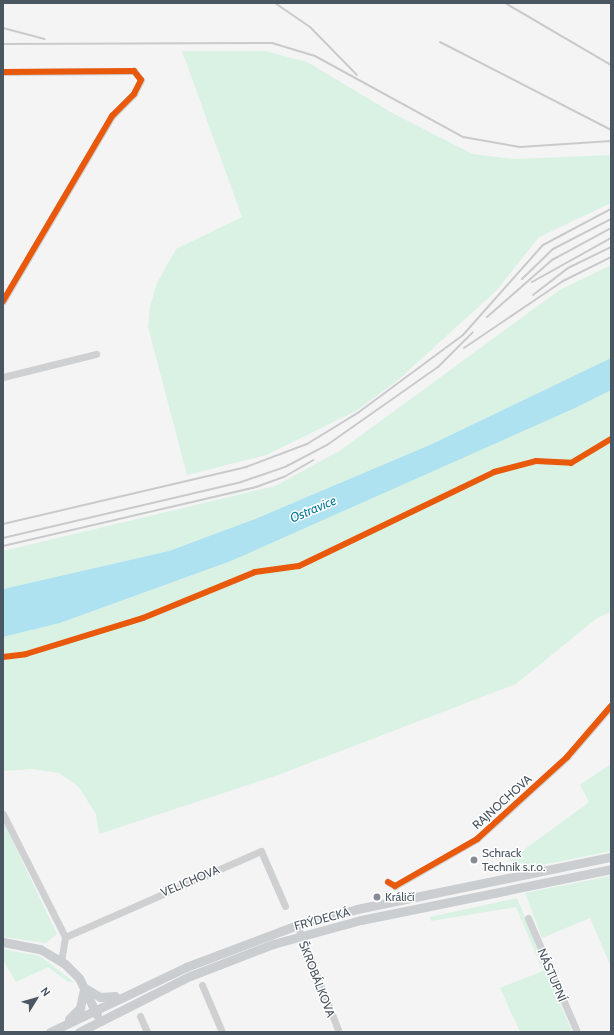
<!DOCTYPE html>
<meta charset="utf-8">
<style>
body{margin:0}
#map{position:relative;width:614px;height:1035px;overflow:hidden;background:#f4f4f4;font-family:Cabin,sans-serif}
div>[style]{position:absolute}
.green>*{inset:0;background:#d9f2e3}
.water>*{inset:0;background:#aee2f0}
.minor>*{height:7px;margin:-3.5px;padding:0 3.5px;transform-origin:3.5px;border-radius:3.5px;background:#ced0d2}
.major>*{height:9px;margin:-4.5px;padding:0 4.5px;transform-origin:4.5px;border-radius:4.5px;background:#caced1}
.rail>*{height:2px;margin:-1px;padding:0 1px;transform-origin:1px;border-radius:1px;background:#c9cacc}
.cycleway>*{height:6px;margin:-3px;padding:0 3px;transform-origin:3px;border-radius:3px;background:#e8590c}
.dots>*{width:11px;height:11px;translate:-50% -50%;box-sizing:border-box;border:2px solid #fff;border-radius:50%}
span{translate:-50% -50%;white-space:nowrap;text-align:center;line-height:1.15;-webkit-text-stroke:3px #fff;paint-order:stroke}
.street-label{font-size:12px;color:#4a5661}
.poi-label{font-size:12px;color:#4a5661}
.left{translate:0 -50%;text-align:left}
.water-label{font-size:13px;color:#0c7c9b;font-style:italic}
.frame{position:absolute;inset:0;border:4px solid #4a5661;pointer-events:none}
.north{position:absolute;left:16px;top:979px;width:40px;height:40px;-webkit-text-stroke:3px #fff;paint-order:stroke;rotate:53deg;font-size:11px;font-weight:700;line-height:16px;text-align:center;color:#4a5661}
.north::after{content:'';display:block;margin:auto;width:14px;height:18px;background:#4a5661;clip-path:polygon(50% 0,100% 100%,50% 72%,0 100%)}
</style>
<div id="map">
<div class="green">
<div style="clip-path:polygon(182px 51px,265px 51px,307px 62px,394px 114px,473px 154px,515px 159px,611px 155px,611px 203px,539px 237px,497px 290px,398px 380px,356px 411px,266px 455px,187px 475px,148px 327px,150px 306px,157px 283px,176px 249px,242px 217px)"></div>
<div style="clip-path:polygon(611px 265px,611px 358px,432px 444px,255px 519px,169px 551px,3px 589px,3px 551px,275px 486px,341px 450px,558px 291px)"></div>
<div style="clip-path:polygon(611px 389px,611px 612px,597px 618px,516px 684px,278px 775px,99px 834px,96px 814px,78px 786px,59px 773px,32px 769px,3px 771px,3px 659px,20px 655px,3px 657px,3px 637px,60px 623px,231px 561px)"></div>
<div style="clip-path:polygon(611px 764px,611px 851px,523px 869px,513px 867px,510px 860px,589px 802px,580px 785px)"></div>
<div style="clip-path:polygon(3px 821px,57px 934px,46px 943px,3px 937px)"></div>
<div style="clip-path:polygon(611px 876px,611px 967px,590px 918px,542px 938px,525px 893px)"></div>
<div style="clip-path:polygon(517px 898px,572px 1032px,520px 1032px,500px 988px,543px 971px,516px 907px,431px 921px,430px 917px)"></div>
<div style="clip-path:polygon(3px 949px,40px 956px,74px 982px,68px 982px,48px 967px,16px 982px,3px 960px)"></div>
</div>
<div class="water">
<div style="clip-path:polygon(611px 358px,611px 390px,575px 408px,231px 561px,60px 623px,3px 637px,3px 589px,169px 551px,255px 519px,432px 444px)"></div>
</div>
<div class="minor">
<div style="left:3px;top:72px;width:131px;rotate:-0.4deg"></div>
<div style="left:134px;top:71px;width:11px;rotate:52deg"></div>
<div style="left:141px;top:80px;width:16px;rotate:117deg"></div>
<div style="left:134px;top:94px;width:31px;rotate:135deg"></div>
<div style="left:112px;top:116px;width:215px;rotate:120.5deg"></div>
<div style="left:3px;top:377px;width:96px;rotate:-13.9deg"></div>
<div style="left:3px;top:814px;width:138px;rotate:63.2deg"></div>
<div style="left:65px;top:937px;width:24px;rotate:99deg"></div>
<div style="left:388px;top:882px;width:8px;rotate:30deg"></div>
<div style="left:395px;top:886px;width:95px;rotate:-29.8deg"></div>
<div style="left:477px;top:839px;width:122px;rotate:-42.3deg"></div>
<div style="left:567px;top:757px;width:67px;rotate:-49.2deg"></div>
<div style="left:528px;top:918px;width:124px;rotate:66.7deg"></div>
<div style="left:297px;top:925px;width:115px;rotate:68.6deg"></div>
<div style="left:65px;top:937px;width:214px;rotate:-23.7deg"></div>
<div style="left:261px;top:851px;width:60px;rotate:66.4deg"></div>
<div style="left:202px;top:985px;width:51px;rotate:66.9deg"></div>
<div style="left:140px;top:1016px;width:17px;rotate:66deg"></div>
</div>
<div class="major">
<div style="left:3px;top:942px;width:38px;rotate:11deg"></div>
<div style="left:40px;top:949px;width:29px;rotate:31deg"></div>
<div style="left:65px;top:964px;width:20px;rotate:45deg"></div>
<div style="left:79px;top:978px;width:41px;rotate:64.1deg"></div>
<div style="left:85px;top:988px;width:17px;rotate:31deg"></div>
<div style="left:100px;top:997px;width:15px;rotate:-4deg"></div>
<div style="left:69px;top:1019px;width:16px;rotate:-45deg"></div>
<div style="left:80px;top:1008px;width:19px;rotate:-78deg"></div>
<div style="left:50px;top:1032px;width:151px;rotate:-25.5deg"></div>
<div style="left:186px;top:967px;width:119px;rotate:-20.7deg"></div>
<div style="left:297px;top:925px;width:62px;rotate:-14.9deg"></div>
<div style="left:357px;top:909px;width:259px;rotate:-11.6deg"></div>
<div style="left:79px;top:1032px;width:124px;rotate:-26.8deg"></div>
<div style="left:190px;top:976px;width:89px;rotate:-21.1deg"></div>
<div style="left:273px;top:944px;width:91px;rotate:-15.3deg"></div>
<div style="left:361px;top:920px;width:255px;rotate:-11.5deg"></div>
</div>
<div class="rail">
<div style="left:275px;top:3px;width:42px;rotate:34.4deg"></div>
<div style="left:310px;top:27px;width:67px;rotate:45.6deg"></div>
<div style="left:505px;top:3px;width:123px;rotate:30.3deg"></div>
<div style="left:610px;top:3px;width:1px;rotate:45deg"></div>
<div style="left:3px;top:28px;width:43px;rotate:14.7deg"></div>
<div style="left:440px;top:42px;width:192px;rotate:27.2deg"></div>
<div style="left:3px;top:44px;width:269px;rotate:-0.2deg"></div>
<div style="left:272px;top:43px;width:45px;rotate:16.8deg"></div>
<div style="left:315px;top:56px;width:169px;rotate:28.7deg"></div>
<div style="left:463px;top:137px;width:58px;rotate:10deg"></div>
<div style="left:520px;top:147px;width:91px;rotate:-3.8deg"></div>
<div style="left:522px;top:279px;width:43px;rotate:-44.1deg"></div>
<div style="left:553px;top:249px;width:65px;rotate:-27.3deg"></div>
<div style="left:532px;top:282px;width:90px;rotate:-29.1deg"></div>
<div style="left:533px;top:295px;width:44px;rotate:-37.6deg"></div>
<div style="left:568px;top:268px;width:48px;rotate:-26deg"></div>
<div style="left:487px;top:317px;width:86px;rotate:-41.2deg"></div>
<div style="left:552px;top:260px;width:67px;rotate:-28.5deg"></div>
<div style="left:464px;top:348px;width:120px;rotate:-34.1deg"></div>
<div style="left:563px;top:281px;width:54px;rotate:-26.6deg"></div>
<div style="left:3px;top:524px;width:250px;rotate:-13.2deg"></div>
<div style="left:246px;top:467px;width:65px;rotate:-20.7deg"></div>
<div style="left:307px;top:444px;width:61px;rotate:-31.6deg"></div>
<div style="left:359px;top:412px;width:129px;rotate:-36.5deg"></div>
<div style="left:463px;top:335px;width:120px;rotate:-48.4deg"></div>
<div style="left:543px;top:245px;width:77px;rotate:-27.9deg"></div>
<div style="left:3px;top:538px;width:244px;rotate:-13.2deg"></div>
<div style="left:241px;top:482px;width:46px;rotate:-18.8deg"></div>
<div style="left:285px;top:467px;width:47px;rotate:-27.6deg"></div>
<div style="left:327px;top:445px;width:136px;rotate:-35.1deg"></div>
<div style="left:438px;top:367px;width:49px;rotate:-45deg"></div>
<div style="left:3px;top:546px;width:260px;rotate:-13.1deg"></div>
<div style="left:256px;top:487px;width:30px;rotate:-20deg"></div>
<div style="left:284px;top:477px;width:34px;rotate:-30deg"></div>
</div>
<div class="cycleway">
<div style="left:3px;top:72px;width:131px;rotate:-0.4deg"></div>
<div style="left:134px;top:71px;width:11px;rotate:52deg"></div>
<div style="left:141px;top:80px;width:16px;rotate:117deg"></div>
<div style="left:134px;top:94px;width:31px;rotate:135deg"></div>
<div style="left:112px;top:116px;width:215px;rotate:120.5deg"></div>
<div style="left:3px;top:657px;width:23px;rotate:-7deg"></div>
<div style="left:26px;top:654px;width:122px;rotate:-17.1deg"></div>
<div style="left:143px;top:618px;width:121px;rotate:-22.3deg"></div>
<div style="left:255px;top:572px;width:44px;rotate:-7.8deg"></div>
<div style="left:299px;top:566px;width:216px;rotate:-25.7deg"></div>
<div style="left:494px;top:472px;width:43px;rotate:-14.7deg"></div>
<div style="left:536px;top:461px;width:35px;rotate:3deg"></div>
<div style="left:571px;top:463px;width:47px;rotate:-31deg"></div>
<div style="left:388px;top:882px;width:8px;rotate:30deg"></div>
<div style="left:395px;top:886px;width:95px;rotate:-29.8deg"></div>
<div style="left:477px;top:839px;width:122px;rotate:-42.3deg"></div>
<div style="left:567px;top:757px;width:67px;rotate:-49.2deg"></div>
</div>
<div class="dots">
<div style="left:474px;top:860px;background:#868d94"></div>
<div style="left:377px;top:897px;background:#868d94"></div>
</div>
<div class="street-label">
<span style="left:502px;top:802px;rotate:-42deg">RAJNOCHOVA</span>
<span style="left:190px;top:881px;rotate:-23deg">VELICHOVA</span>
<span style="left:322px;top:919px;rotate:-15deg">FRÝDECKÁ</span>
<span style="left:552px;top:975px;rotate:67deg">NÁSTUPNÍ</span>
<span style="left:317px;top:979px;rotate:69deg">ŠKROBÁLKOVA</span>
</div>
<div class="poi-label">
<span class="left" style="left:482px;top:860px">Schrack<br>Technik s.r.o.</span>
<span class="left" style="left:385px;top:897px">Králičí</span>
</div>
<div class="water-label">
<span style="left:313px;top:509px;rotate:-23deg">Ostravice</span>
</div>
<div class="frame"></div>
<div class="north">N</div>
</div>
